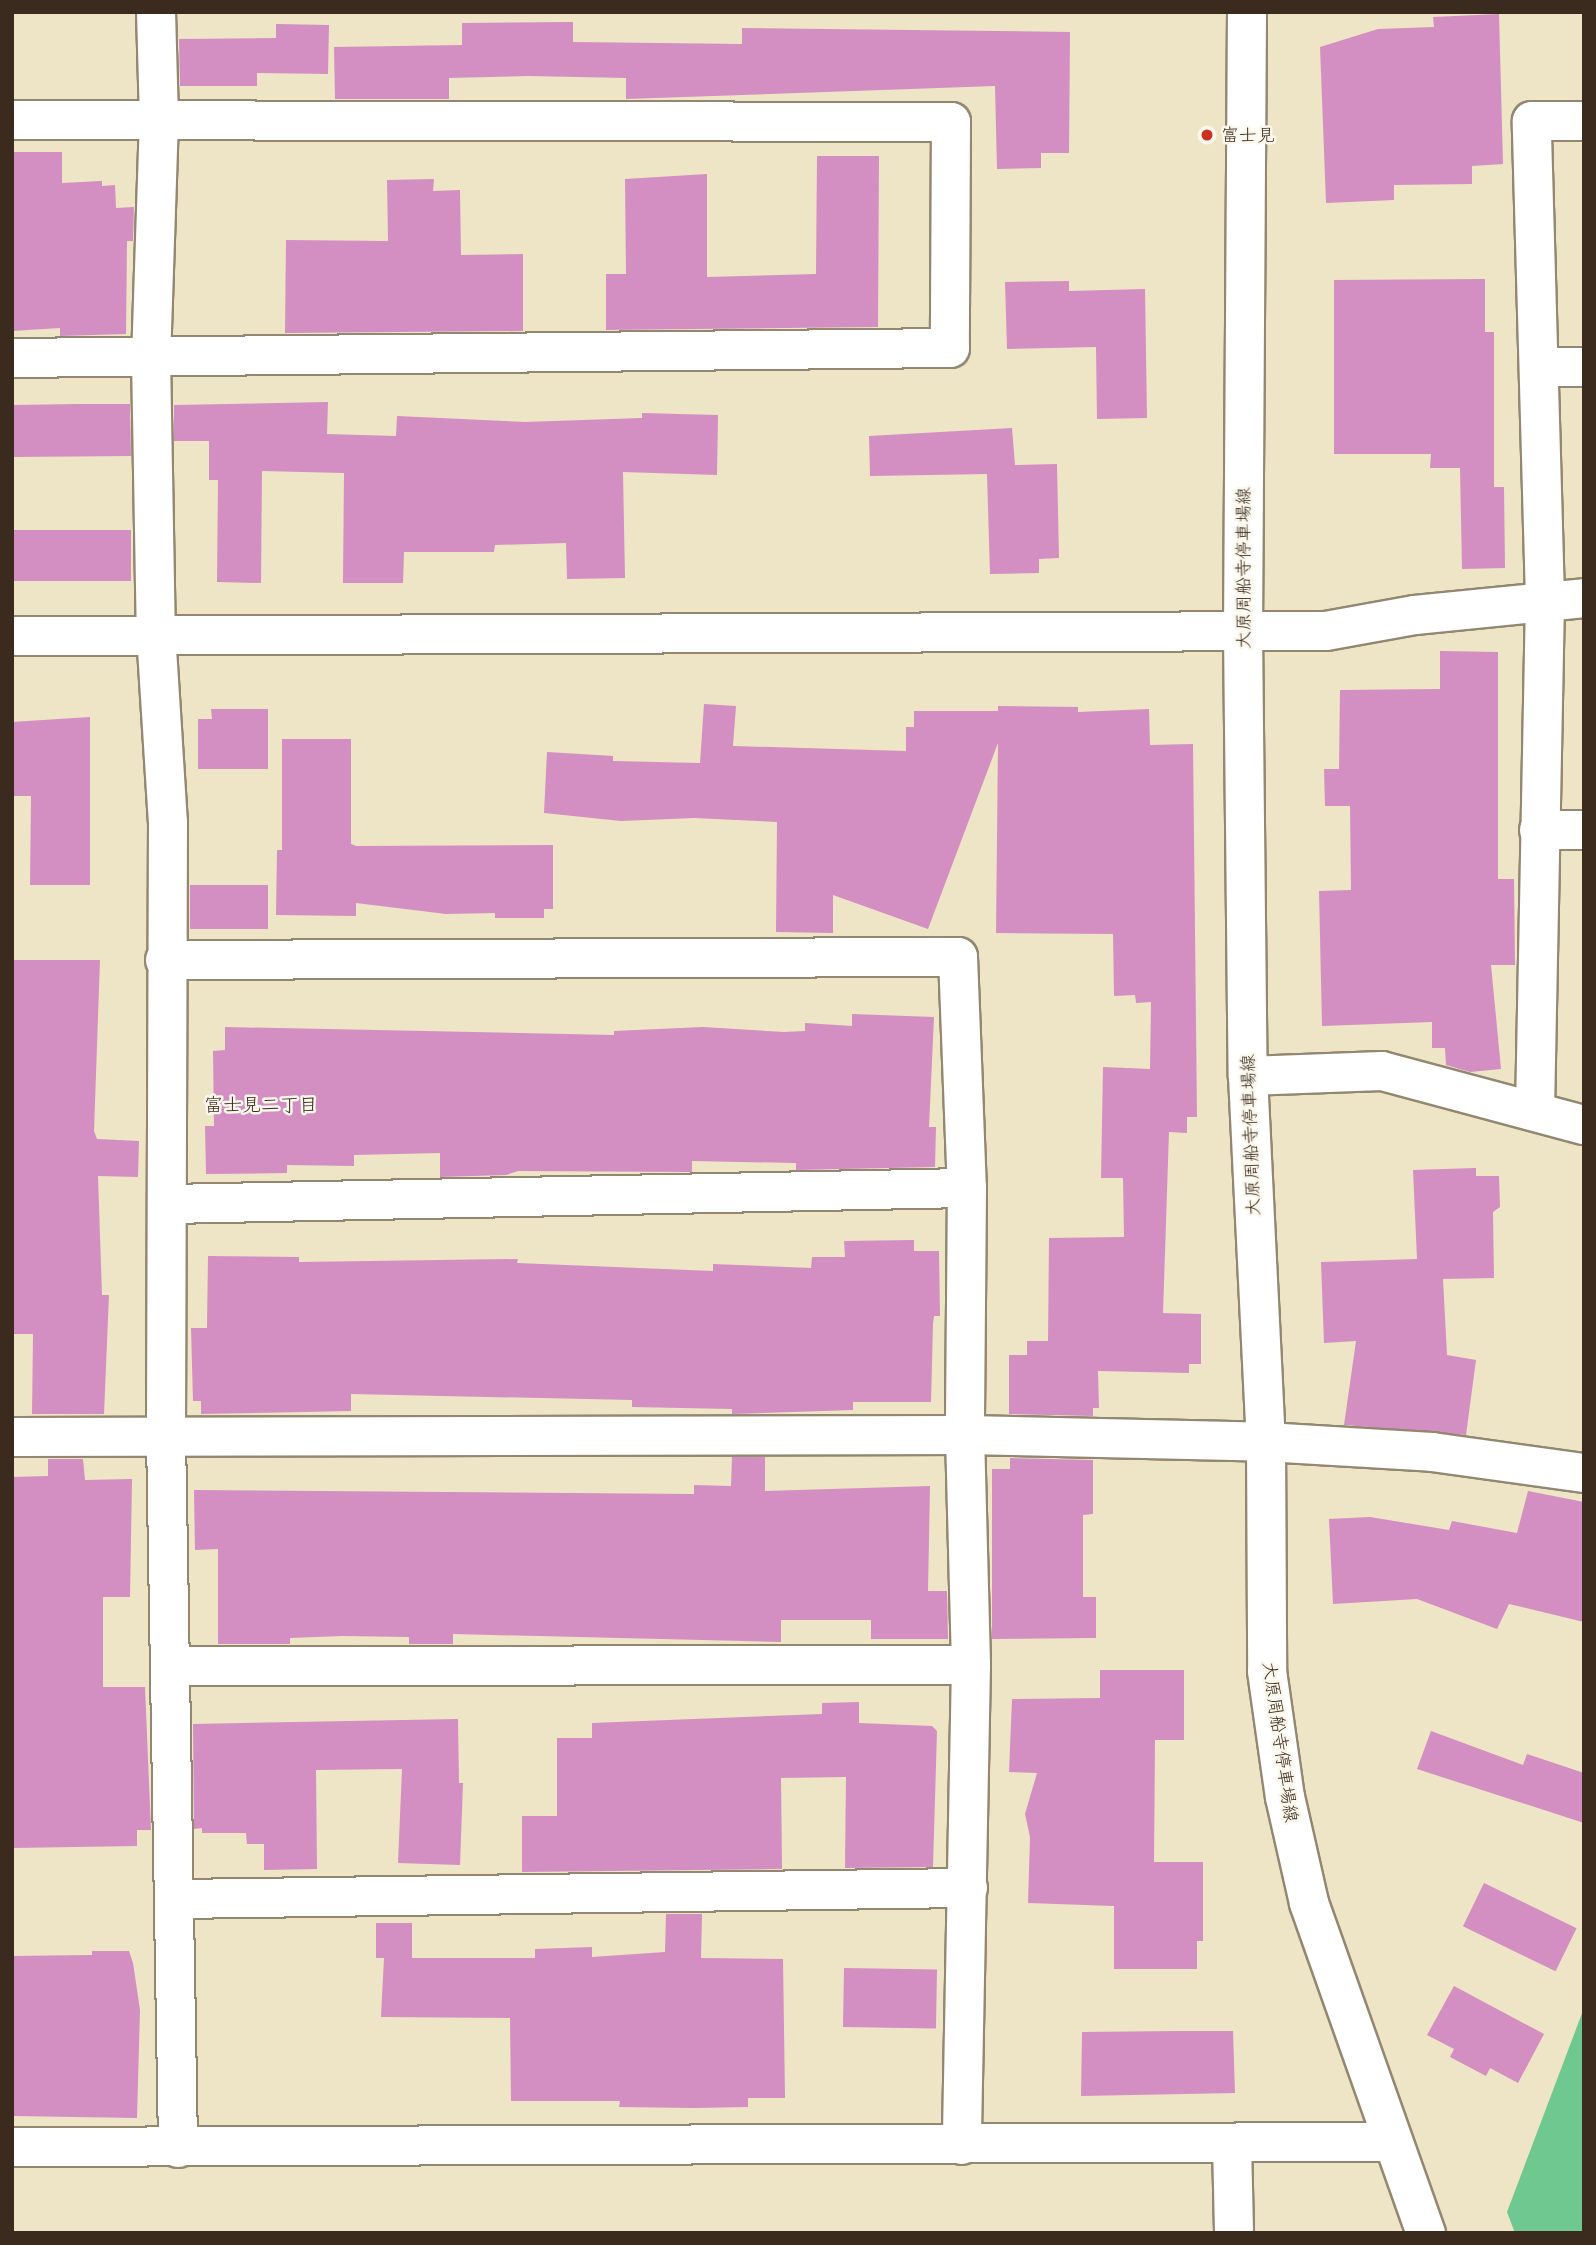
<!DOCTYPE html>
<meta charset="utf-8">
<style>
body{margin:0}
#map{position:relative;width:1596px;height:2245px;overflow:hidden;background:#eee4c6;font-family:Delius,"Klee One",sans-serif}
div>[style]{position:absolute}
.green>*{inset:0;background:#6fc88f}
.building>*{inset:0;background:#d38ec2;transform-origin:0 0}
.roads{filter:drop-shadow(2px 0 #948772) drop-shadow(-2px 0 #948772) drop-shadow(0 2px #948772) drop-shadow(0 -2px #948772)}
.minor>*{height:38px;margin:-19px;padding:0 19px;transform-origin:19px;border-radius:19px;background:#fff}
.major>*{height:38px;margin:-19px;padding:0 19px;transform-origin:19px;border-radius:19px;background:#fff}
.dots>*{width:19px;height:19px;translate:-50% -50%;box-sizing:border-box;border:4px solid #fbf7ec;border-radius:50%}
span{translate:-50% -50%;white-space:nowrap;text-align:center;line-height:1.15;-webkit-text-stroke:5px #fbf7ec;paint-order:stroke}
.poi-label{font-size:18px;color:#3b2a1e}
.left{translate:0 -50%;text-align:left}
.street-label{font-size:18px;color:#3b2a1e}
.neighbourhood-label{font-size:19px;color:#3b2a1e}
.frame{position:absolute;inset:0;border:14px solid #3b2a1e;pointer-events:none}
</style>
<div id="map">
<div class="green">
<div style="clip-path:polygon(1584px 2008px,1584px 2233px,1515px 2233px,1507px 2212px)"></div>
</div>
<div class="building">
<div style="clip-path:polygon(1499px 14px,1503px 164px,1472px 166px,1472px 184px,1394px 185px,1394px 200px,1326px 203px,1320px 47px,1378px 29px,1434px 27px,1433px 17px)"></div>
<div style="clip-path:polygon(573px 22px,573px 42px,742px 44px,742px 28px,1070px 32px,1069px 153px,1041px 153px,1041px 168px,997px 169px,995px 86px,626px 99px,626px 78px,529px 76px,449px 78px,449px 99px,335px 99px,334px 47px,462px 45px,462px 23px)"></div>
<div style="clip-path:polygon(276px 24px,329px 25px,328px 74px,257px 73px,257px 86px,180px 86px,179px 39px,276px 38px)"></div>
<div style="clip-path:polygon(12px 152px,62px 152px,62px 183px,102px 181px,102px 186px,115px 185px,116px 208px,134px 207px,133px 241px,127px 241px,126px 334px,60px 336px,60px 328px,12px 331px)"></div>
<div style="clip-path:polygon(817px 156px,879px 156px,878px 327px,606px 330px,606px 274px,626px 274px,625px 179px,707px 174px,707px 277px,816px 274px)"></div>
<div style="clip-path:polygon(434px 179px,433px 191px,460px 190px,461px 255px,523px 254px,523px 331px,285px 333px,286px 240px,388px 241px,387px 180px)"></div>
<div style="clip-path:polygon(1485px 279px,1485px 332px,1494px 332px,1494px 487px,1504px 487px,1505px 568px,1462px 569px,1460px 468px,1430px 468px,1431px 454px,1334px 454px,1334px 280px)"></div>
<div style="clip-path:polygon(1069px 281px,1069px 291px,1145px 289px,1147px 418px,1097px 419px,1096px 347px,1007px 349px,1005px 282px)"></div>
<div style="clip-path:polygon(328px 402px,327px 434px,396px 436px,397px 416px,525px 422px,642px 418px,642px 413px,718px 415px,717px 475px,623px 472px,625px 578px,567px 579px,566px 543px,495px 545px,494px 552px,404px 552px,403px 583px,343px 583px,344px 473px,262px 471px,261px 583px,217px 582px,218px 480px,209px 480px,209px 441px,174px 441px,174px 405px)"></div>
<div style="clip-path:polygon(79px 404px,130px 404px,131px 456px,12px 457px,12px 405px)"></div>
<div style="clip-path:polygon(1012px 428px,1015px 465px,1057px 464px,1059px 558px,1039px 559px,1039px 573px,990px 574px,987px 474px,870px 476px,869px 436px)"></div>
<div style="left:131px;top:530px;width:51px;height:119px;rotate:90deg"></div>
<div style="clip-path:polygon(1440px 651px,1498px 652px,1498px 879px,1514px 879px,1515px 965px,1491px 965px,1501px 1069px,1470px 1072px,1446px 1065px,1445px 1048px,1432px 1048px,1432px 1022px,1322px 1026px,1319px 891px,1351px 890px,1350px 806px,1325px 806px,1324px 769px,1339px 769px,1340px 690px,1440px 689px)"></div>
<div style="clip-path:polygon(704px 704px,736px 706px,733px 746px,906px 751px,906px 727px,914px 727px,914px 711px,998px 711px,998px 706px,1078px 707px,1078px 712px,1149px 709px,1150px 745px,1193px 744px,1197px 1117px,1187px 1117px,1187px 1133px,1169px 1132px,1163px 1313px,1201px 1314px,1201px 1364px,1189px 1364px,1189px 1373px,1098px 1371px,1099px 1408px,1093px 1408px,1093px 1416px,1009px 1414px,1009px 1355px,1027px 1355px,1027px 1341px,1048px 1341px,1049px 1238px,1124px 1237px,1123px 1178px,1101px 1178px,1103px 1067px,1150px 1069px,1151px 1002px,1136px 1003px,1135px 995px,1114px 996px,1113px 934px,996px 933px,998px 743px,928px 929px,833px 895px,833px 933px,776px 932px,777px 822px,694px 818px,621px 821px,544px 813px,547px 752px,613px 756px,613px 761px,700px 763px)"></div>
<div style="clip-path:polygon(211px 709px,268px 709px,268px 769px,198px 769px,198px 719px,212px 719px)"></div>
<div style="clip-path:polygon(90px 717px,90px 885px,30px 885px,31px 796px,12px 796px,12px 722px)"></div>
<div style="clip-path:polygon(282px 739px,351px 739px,351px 844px,356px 846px,553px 845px,553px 909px,544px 909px,544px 918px,495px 918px,495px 913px,446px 914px,356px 903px,356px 916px,276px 915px,277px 850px,282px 850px)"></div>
<div style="left:190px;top:885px;width:78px;height:44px"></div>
<div style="clip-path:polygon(12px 960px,100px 960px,94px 1131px,97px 1139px,139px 1141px,138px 1177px,98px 1176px,102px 1295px,109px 1295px,104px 1414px,32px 1414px,33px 1334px,12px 1334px)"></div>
<div style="clip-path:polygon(852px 1014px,934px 1017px,929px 1127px,936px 1127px,935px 1167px,796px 1170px,796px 1163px,692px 1161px,692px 1172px,518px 1171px,506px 1175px,440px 1177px,440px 1153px,354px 1155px,354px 1166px,287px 1165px,287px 1173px,206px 1174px,205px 1126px,214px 1126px,213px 1051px,225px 1050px,225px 1027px,614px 1035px,614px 1031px,703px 1027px,784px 1032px,805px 1031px,805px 1023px,852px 1026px)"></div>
<div style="clip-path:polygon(1476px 1168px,1476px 1176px,1499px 1176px,1500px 1207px,1493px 1212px,1494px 1278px,1443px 1279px,1447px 1355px,1476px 1360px,1466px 1435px,1344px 1425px,1356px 1341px,1324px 1343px,1321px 1262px,1417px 1259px,1413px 1170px)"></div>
<div style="clip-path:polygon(914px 1240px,914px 1251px,939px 1251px,940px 1316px,934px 1316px,933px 1324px,931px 1402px,853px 1402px,853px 1410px,732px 1414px,732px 1409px,632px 1407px,632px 1400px,351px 1394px,351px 1411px,201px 1414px,201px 1401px,193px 1401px,191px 1328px,207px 1328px,208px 1256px,299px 1257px,299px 1262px,518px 1259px,517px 1263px,713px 1271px,713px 1264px,811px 1268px,812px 1257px,845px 1257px,844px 1241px)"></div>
<div style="clip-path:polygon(732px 1457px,765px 1457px,765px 1491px,930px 1486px,928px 1591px,947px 1591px,948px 1639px,871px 1639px,871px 1620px,781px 1620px,781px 1642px,453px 1634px,453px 1644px,409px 1644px,409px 1637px,342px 1636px,290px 1638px,290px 1644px,218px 1644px,218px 1549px,195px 1550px,194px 1490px,694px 1494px,694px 1485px,731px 1486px)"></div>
<div style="clip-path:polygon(1010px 1458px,1093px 1460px,1093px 1514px,1083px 1515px,1083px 1597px,1096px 1597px,1096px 1638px,992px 1639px,992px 1469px,1010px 1469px)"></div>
<div style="clip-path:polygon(48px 1459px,83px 1459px,85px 1480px,132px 1479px,130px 1597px,103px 1597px,103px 1687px,145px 1687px,151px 1830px,137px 1830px,137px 1846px,12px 1848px,12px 1477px,48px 1476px)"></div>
<div style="clip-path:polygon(1528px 1491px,1584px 1502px,1584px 1622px,1509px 1604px,1497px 1629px,1417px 1599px,1333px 1604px,1329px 1519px,1370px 1517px,1449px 1530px,1452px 1521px,1517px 1533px)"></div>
<div style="clip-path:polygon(1100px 1670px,1184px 1670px,1184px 1740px,1155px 1740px,1154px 1862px,1203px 1862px,1203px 1941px,1197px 1941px,1197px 1969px,1114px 1969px,1114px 1906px,1028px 1903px,1030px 1837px,1025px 1814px,1037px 1773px,1009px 1772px,1012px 1699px,1100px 1698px)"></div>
<div style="clip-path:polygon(859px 1702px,859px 1723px,932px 1726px,937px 1731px,933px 1867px,845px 1868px,846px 1777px,781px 1778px,782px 1869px,522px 1872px,522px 1816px,557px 1816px,557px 1738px,592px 1738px,592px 1723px,822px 1714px,822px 1703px)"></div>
<div style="clip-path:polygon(458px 1719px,459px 1783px,463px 1783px,460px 1865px,398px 1863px,402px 1769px,316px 1770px,317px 1869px,264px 1870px,264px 1844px,247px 1844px,246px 1833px,202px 1833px,202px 1828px,194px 1829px,193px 1724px)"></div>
<div style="clip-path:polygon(1431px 1731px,1523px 1765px,1527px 1754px,1584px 1773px,1584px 1823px,1417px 1769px)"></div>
<div style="left:1484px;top:1883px;width:103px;height:48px;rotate:26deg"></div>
<div style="clip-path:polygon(666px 1914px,702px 1914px,701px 1958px,783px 1959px,785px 2098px,748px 2098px,748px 2107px,695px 2108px,619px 2107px,620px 2101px,511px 2101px,510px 2018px,381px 2017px,384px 1958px,376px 1958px,376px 1923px,412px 1923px,412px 1958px,535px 1958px,535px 1949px,592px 1947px,592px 1957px,665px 1952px)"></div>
<div style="clip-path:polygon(92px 1951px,129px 1951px,133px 1963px,140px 2010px,137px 2118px,12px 2116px,12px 1956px,92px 1955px)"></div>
<div style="left:844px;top:1968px;width:93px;height:59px;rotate:1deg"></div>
<div style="clip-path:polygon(1454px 1986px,1544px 2034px,1518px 2083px,1490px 2068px,1486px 2076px,1450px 2057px,1454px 2049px,1427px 2035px)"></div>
<div style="clip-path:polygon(1180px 2031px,1233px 2031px,1235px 2093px,1081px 2096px,1082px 2032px)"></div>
</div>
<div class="roads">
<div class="minor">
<div style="left:156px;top:12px;width:107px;rotate:88.4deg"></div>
<div style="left:159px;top:119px;width:238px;rotate:91.9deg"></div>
<div style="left:151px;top:357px;width:276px;rotate:89deg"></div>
<div style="left:156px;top:633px;width:189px;rotate:86.4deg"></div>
<div style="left:168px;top:822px;width:614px;rotate:90.19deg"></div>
<div style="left:166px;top:1436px;width:712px;rotate:89.03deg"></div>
<div style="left:12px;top:120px;width:939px;rotate:0.12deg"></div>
<div style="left:951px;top:122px;width:226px;rotate:90.3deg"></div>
<div style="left:950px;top:348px;width:938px;rotate:179.39deg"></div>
<div style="left:1539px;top:367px;width:45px"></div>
<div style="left:12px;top:636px;width:1314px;rotate:-0.22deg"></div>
<div style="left:1326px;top:631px;width:90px;rotate:-10.2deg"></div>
<div style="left:1415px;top:615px;width:170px;rotate:-5.7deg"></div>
<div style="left:1539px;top:830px;width:45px"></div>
<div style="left:165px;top:960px;width:793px;rotate:-0.22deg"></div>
<div style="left:958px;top:957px;width:231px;rotate:87.8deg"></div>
<div style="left:967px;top:1188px;width:247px;rotate:90.5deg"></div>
<div style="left:965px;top:1435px;width:230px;rotate:88.5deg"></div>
<div style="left:971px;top:1665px;width:480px;rotate:91.1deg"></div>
<div style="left:1248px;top:1076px;width:134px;rotate:-2.1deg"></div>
<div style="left:1382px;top:1071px;width:209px;rotate:15deg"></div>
<div style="left:1535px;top:1111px;width:512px;rotate:-88.88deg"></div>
<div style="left:1545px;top:599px;width:478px;rotate:-91.6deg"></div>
<div style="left:1532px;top:121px;width:52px"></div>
<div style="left:169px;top:1204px;width:798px;rotate:-1.15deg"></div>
<div style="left:12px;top:1437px;width:953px;rotate:-0.12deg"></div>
<div style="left:965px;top:1435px;width:301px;rotate:1.3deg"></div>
<div style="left:1266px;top:1442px;width:166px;rotate:3.4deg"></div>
<div style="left:1432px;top:1452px;width:153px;rotate:7.9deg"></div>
<div style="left:171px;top:1666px;width:800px;rotate:-0.07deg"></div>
<div style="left:177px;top:1899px;width:791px;rotate:-0.8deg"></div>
<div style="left:1232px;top:2143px;width:90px;rotate:88.7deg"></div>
<div style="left:12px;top:2147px;width:1381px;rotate:-0.21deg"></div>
</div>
<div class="major">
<div style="left:1247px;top:12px;width:620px;rotate:90.37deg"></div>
<div style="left:1243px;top:632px;width:444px;rotate:89.4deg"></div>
<div style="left:1248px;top:1076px;width:366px;rotate:87.2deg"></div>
<div style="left:1266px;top:1442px;width:229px;rotate:89.7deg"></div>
<div style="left:1267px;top:1671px;width:127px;rotate:81.9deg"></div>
<div style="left:1285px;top:1797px;width:109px;rotate:77.2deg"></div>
<div style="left:1309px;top:1903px;width:350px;rotate:70.5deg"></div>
</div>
</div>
<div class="dots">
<div style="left:1207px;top:135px;background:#c8321e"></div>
</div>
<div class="poi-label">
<span class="left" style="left:1221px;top:135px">富士見</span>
</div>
<div class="street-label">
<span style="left:1244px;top:568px;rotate:-90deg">大原周船寺停車場線</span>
<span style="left:1251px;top:1135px;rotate:-92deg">大原周船寺停車場線</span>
<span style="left:1280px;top:1742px;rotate:82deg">大原周船寺停車場線</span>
</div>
<div class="neighbourhood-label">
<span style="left:261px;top:1105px">富士見二丁目</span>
</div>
<div class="frame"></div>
</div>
